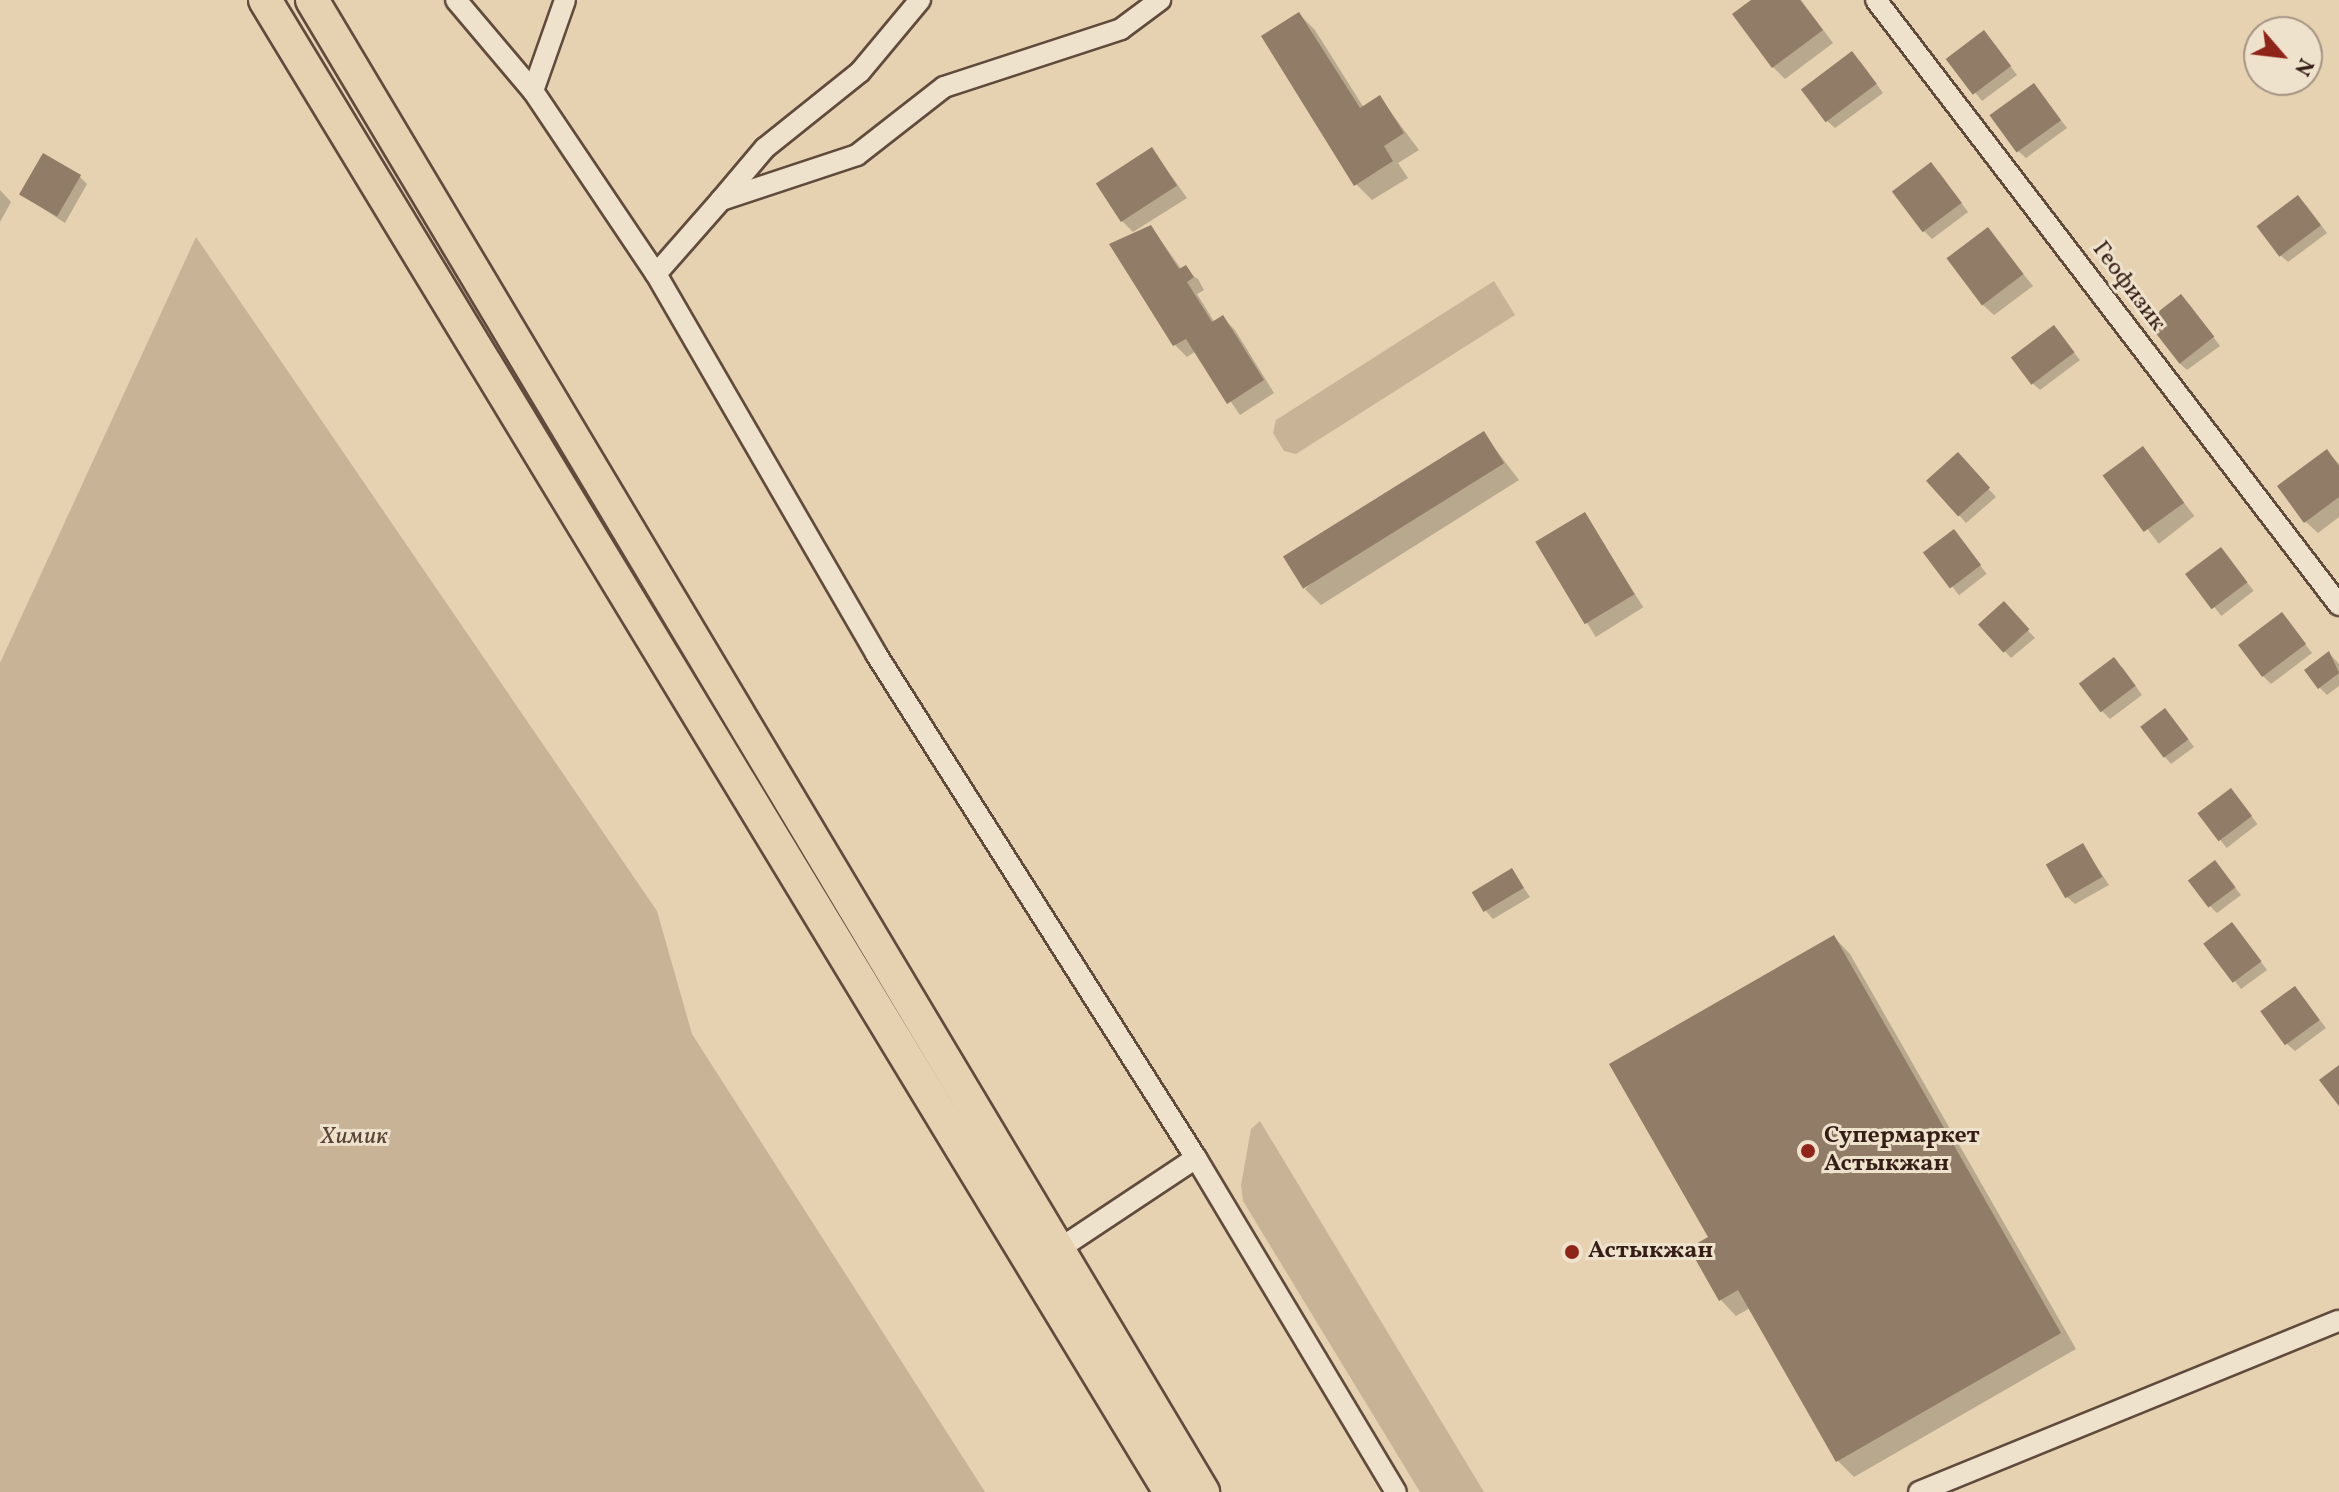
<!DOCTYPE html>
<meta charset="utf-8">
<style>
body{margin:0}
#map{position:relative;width:2339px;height:1492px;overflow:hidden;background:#e6d2b1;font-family:Vollkorn,serif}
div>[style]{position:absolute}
.green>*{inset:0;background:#c8b397}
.shadow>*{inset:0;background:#0003;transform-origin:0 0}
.building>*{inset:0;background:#917c67;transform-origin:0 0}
.roads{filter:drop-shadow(2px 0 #614b3d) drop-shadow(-2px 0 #614b3d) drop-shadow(0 2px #614b3d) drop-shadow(0 -2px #614b3d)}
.minor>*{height:20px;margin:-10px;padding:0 10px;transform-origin:10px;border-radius:10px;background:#efe2cc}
.trunk>*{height:32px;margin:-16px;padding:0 16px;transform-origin:16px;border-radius:16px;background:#e6d2b1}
.dots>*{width:22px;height:22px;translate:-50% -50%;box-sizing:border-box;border:4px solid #efe2cc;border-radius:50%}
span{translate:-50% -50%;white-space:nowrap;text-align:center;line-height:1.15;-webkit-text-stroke:6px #efe2cc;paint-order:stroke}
.street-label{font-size:24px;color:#351e16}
.poi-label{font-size:24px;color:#351e16;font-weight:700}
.left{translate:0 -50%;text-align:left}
.park-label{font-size:24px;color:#5a4336;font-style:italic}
.north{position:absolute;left:2243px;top:16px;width:80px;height:80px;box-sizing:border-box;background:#efe2cc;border:2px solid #a59483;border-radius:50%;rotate:118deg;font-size:22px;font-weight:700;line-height:32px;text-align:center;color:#351e16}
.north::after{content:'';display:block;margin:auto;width:28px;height:36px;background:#8f2418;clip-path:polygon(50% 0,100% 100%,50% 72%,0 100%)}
</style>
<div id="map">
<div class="green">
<div style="clip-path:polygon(196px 237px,657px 911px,692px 1034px,985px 1492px,0 1492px,0 663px)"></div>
<div style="clip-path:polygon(1494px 281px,1515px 315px,1296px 454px,1284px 451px,1273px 433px,1276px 420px)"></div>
<div style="clip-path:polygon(1260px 1121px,1484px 1492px,1420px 1492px,1243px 1201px,1241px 1185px,1251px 1129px)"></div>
</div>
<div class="shadow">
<div style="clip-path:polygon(1755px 0,1801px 0,1833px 43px,1785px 79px,1773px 67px)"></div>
<div style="clip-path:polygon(1299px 14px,1315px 30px,1364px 108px,1380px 98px,1419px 150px,1398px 163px,1408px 178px,1372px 200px,1356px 184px)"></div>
<div style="clip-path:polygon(1991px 40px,2017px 75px,1982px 101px,1948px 59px)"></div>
<div style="clip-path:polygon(1860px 61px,1883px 93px,1835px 128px,1827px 121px)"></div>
<div style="clip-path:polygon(2041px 94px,2067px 128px,2026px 158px,2018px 151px)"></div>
<div style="clip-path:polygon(1152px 149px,1187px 198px,1133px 232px,1121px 220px)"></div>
<div style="clip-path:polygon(1939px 172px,1968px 212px,1932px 239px,1924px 231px)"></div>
<div style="clip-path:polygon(79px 176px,87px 184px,65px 223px,22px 195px)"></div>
<div style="clip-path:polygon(0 190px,11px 202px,0 222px)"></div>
<div style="clip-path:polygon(2306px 205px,2327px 233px,2288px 262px,2280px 255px)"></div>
<div style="clip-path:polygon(1151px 227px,1182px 270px,1198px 279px,1204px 290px,1197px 294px,1215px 323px,1223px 318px,1235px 330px,1274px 393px,1240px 415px,1196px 351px,1187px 357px,1175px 345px,1112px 245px)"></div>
<div style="clip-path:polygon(1988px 230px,2033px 286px,1994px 315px,1982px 304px)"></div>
<div style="clip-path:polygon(2189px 304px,2220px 346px,2187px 370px,2179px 363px)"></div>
<div style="clip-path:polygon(2054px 328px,2080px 360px,2040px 390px,2032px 383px)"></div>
<div style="clip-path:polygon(1483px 433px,1519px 480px,1321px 605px,1305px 589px)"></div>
<div style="left:2142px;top:449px;width:85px;height:45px;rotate:52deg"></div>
<div style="clip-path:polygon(2326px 451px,2339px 464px,2339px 517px,2318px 533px,2306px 522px)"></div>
<div style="clip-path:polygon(1965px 463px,1996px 497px,1966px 523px,1929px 481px)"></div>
<div style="left:1585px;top:514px;width:110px;height:56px;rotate:58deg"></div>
<div style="left:1954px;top:532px;width:53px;height:35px;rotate:52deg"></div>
<div style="left:2221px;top:549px;width:53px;height:41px;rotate:52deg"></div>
<div style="clip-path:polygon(2011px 612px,2035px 638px,2011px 658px,1981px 625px)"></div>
<div style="clip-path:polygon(2282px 614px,2312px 653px,2271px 684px,2263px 676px)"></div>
<div style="clip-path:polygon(2329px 653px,2339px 664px,2339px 686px,2327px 695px,2319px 687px)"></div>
<div style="clip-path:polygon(2122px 667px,2142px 695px,2110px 719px,2102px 711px)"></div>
<div style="clip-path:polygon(2172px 718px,2194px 747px,2171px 764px,2164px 756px)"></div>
<div style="left:2231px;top:790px;width:43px;height:39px;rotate:52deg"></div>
<div style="clip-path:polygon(2083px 846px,2109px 885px,2075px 904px,2067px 897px)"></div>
<div style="clip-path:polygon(2215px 862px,2241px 895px,2217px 913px,2210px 906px)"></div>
<div style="clip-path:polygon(1512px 871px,1530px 897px,1493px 919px,1486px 911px)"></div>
<div style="clip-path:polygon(2239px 932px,2267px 970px,2241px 989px,2206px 944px)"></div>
<div style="clip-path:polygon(1834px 937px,1850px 954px,2076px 1349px,1854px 1477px,1838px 1461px,1750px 1308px,1736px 1316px,1720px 1299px,1710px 1238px)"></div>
<div style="clip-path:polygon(2302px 997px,2326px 1028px,2295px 1051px,2287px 1044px)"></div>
</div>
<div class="building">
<div style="clip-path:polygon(1751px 0,1800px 0,1823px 30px,1772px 68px,1732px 14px)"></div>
<div style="clip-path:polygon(1299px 12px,1360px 108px,1380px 95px,1404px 133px,1384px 146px,1393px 161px,1354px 186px,1261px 36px)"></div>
<div style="left:1984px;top:30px;width:45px;height:48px;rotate:53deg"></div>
<div style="left:1852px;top:51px;width:41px;height:64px;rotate:53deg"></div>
<div style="left:2034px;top:83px;width:46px;height:55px;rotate:54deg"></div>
<div style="left:1152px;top:147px;width:46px;height:67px;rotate:57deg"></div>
<div style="left:43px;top:153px;width:44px;height:48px;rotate:30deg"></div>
<div style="left:1931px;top:162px;width:51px;height:49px;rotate:53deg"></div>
<div style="left:2298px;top:195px;width:38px;height:52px;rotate:53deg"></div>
<div style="clip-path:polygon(1151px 225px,1179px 269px,1186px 265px,1194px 277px,1187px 282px,1212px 322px,1223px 315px,1264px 380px,1227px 404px,1186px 339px,1173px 346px,1109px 244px)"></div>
<div style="left:1988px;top:227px;width:59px;height:52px;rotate:53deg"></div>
<div style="left:2181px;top:294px;width:54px;height:44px;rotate:52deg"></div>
<div style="left:2054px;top:325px;width:34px;height:54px;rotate:53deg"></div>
<div style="left:1484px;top:431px;width:38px;height:237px;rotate:58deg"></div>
<div style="left:2143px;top:446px;width:70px;height:50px;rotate:54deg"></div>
<div style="clip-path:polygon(2327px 449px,2339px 466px,2339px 497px,2304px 523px,2277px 486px)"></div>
<div style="left:1958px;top:452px;width:48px;height:43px;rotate:48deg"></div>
<div style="left:1585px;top:512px;width:96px;height:58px;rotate:59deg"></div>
<div style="left:1954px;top:529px;width:45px;height:39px;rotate:53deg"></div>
<div style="left:2221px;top:547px;width:44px;height:45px;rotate:53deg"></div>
<div style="left:2004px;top:601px;width:38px;height:35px;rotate:48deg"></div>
<div style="left:2282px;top:612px;width:40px;height:55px;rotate:53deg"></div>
<div style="clip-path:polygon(2329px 651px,2339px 673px,2318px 689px,2304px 670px)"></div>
<div style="left:2114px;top:657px;width:36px;height:44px;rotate:53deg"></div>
<div style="left:2165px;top:708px;width:39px;height:31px;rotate:53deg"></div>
<div style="left:2231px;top:788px;width:35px;height:42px;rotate:53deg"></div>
<div style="left:2083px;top:843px;width:39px;height:43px;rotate:60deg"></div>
<div style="left:2215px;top:860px;width:34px;height:34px;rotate:53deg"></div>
<div style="left:1512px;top:868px;width:23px;height:47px;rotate:59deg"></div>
<div style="left:2232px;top:922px;width:49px;height:36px;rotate:53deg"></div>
<div style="clip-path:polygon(1834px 935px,2061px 1333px,1836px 1462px,1738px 1290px,1719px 1301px,1689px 1248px,1708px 1237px,1609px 1064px)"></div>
<div style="left:2295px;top:986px;width:42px;height:43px;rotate:54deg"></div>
<div style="clip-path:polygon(2339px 1065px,2339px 1106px,2319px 1080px)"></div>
</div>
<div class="roads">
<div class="minor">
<div style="left:456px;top:0;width:119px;rotate:49.8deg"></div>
<div style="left:533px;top:91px;width:220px;rotate:56.1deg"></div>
<div style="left:656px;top:274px;width:439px;rotate:59.9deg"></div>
<div style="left:876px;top:654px;width:597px;rotate:57.59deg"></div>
<div style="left:1196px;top:1158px;width:389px;rotate:59.1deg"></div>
<div style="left:1876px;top:0;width:762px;rotate:52.57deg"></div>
<div style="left:533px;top:91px;width:96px;rotate:-70.6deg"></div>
<div style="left:721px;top:200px;width:68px;rotate:-49.8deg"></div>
<div style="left:765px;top:148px;width:122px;rotate:-38.7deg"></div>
<div style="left:860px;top:72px;width:94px;rotate:-50.2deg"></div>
<div style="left:656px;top:274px;width:98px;rotate:-48.7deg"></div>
<div style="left:721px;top:200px;width:143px;rotate:-18.3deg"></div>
<div style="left:857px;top:155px;width:110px;rotate:-38deg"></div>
<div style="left:944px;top:87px;width:186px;rotate:-18.1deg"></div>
<div style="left:1121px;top:29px;width:49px;rotate:-36.6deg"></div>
<div style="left:1050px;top:1255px;width:175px;rotate:-33.6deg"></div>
<div style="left:1919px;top:1492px;width:453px;rotate:-22.2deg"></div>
</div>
<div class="trunk">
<div style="left:265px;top:0;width:1745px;rotate:58.76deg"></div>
<div style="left:312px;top:0;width:1738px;rotate:59.15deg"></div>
</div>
</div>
<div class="dots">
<div style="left:1808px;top:1151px;background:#8f2418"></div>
<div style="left:1572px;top:1252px;background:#8f2418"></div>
</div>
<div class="street-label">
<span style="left:2128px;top:287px;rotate:53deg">Геофизик</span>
</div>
<div class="poi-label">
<span class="left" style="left:1824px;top:1151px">Супермаркет<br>Астыкжан</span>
<span class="left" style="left:1588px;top:1252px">Астыкжан</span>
</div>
<div class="park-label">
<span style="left:354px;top:1138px">Химик</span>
</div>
<div class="north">N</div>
</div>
